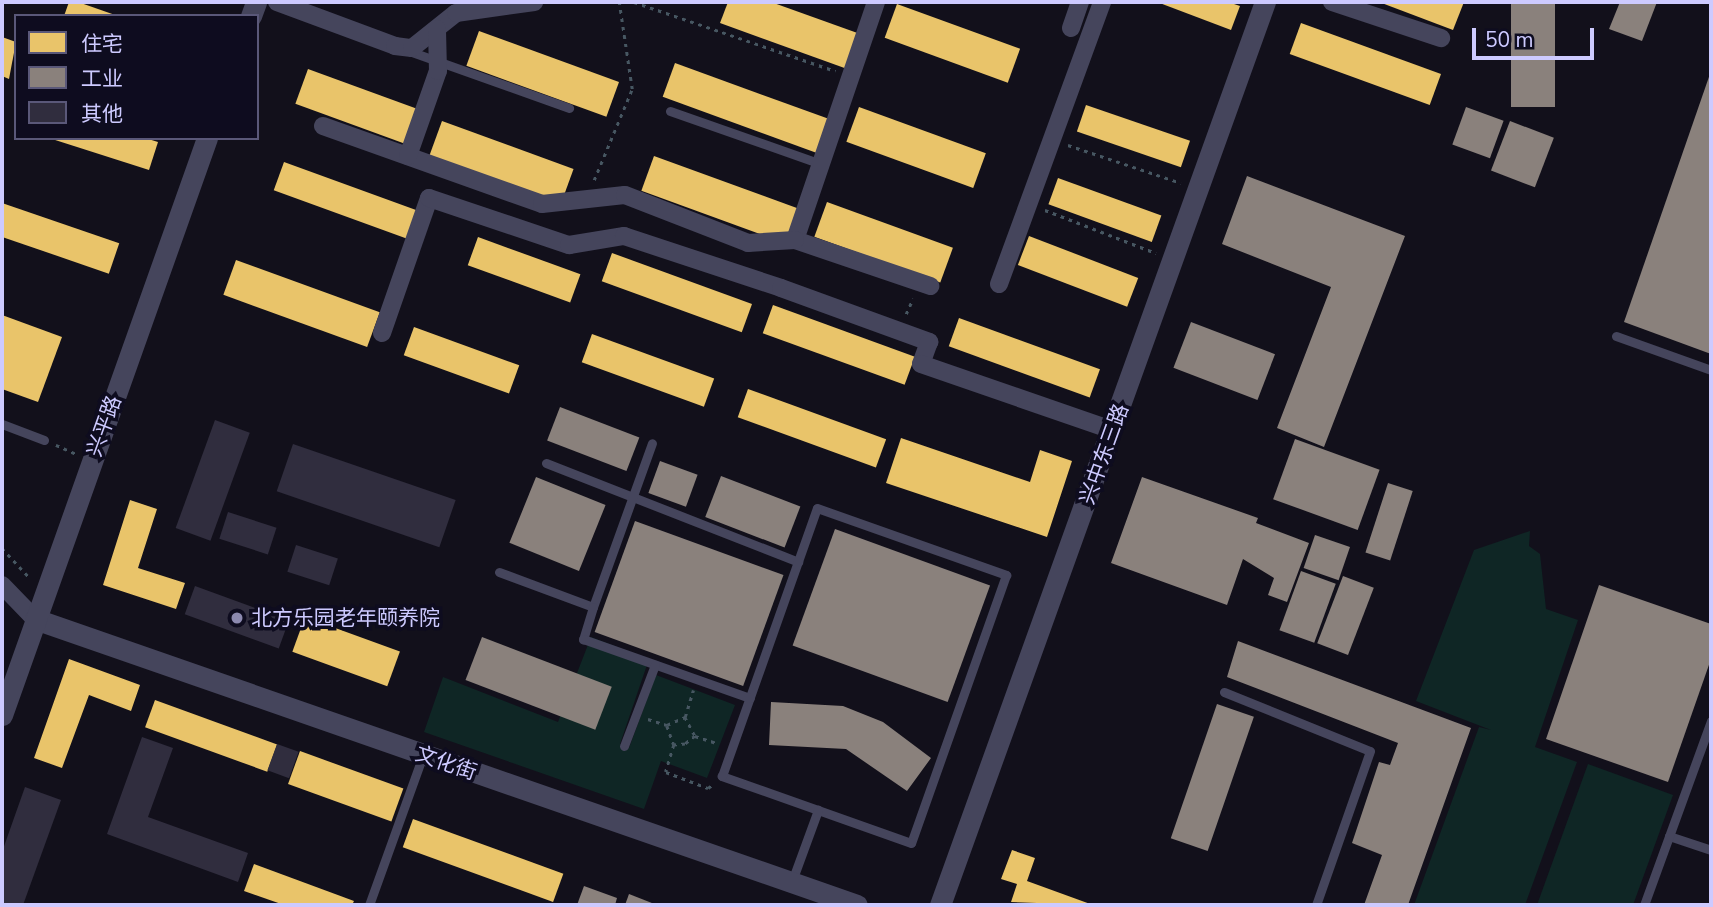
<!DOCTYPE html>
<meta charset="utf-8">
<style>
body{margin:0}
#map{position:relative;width:1713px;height:907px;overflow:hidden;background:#12101b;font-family:"Nunito Sans","Noto Sans SC",sans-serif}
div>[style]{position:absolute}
.green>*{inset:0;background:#0f2625}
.homes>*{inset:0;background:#e9c46a;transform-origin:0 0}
.industry>*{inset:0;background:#8a817c;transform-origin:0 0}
.building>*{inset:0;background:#302d3e;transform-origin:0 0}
.path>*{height:2.5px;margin-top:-1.25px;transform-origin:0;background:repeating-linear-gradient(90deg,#475762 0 3.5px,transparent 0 8.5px)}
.service>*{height:9px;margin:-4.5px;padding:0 4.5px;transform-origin:4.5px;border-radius:4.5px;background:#45455c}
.minor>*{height:18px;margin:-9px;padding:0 9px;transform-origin:9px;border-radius:9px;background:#45455c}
.tertiary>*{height:21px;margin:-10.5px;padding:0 10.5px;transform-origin:10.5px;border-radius:10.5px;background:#45455c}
.dots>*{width:19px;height:19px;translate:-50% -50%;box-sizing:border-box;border:4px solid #0e0c1f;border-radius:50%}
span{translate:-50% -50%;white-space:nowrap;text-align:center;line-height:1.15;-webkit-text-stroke:7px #0e0c1f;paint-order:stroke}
.street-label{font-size:21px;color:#cdcaff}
.poi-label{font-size:21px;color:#cdcaff}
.left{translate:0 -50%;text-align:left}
.frame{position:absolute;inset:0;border:4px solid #cdcaff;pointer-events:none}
.legend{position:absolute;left:14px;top:14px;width:245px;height:126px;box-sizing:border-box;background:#0e0c1f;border:2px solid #5a5879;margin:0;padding:9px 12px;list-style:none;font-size:21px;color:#cdcaff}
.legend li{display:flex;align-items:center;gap:14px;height:35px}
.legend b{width:35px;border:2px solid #5a5879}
.scale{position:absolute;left:1472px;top:28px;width:122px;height:32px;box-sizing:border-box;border:4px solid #cdcaff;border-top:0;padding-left:9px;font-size:21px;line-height:24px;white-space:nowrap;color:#cdcaff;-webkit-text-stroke:5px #0e0c1f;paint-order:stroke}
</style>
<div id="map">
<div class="green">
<div style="clip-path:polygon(1530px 531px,1529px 546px,1540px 554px,1546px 609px,1578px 620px,1535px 747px,1577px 762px,1525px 905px,1414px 905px,1479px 727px,1491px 730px,1416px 701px,1474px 550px)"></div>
<div style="clip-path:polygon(591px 637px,649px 659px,620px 744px,629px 748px,656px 675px,735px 705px,707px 778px,661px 761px,644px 809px,424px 732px,443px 677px,558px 722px)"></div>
<div style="clip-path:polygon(1588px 764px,1673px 795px,1633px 905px,1537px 905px)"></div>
</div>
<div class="homes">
<div style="clip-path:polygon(69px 2px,78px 2px,118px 16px,64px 16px)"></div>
<div style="clip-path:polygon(728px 2px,771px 2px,863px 35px,850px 70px,720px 23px)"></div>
<div style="clip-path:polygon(1157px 2px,1228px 2px,1240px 6px,1231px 30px)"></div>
<div style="clip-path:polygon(1379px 2px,1464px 2px,1453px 30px)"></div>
<div style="left:897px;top:4px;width:131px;height:36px;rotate:20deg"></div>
<div style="left:1301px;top:23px;width:149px;height:33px;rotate:20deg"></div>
<div style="left:479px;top:31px;width:149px;height:37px;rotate:20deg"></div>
<div style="clip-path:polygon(2px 37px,16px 42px,9px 79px,2px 76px)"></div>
<div style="left:675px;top:63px;width:167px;height:36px;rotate:20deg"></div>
<div style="left:308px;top:69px;width:121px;height:37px;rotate:20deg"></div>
<div style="left:1086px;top:105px;width:110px;height:28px;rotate:19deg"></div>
<div style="left:859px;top:107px;width:135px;height:37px;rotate:20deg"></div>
<div style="left:442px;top:121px;width:140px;height:37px;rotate:20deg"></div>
<div style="clip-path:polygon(145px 138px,158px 142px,149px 170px,52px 139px)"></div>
<div style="left:654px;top:156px;width:160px;height:37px;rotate:20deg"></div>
<div style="left:284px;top:162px;width:150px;height:30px;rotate:20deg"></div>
<div style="left:1058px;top:178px;width:110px;height:28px;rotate:20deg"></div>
<div style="left:827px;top:202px;width:134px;height:37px;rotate:20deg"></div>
<div style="left:2px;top:203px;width:124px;height:32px;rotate:19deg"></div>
<div style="left:1029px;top:236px;width:117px;height:31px;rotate:21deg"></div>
<div style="left:478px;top:237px;width:109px;height:30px;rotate:20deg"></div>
<div style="left:612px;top:253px;width:149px;height:30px;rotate:20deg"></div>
<div style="left:236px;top:260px;width:153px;height:37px;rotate:20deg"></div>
<div style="left:773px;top:305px;width:151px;height:30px;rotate:20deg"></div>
<div style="clip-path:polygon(2px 315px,62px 337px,38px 402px,2px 389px)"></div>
<div style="left:959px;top:318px;width:150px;height:30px;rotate:20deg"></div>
<div style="left:414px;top:327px;width:112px;height:30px;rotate:20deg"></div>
<div style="left:592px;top:334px;width:130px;height:30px;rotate:20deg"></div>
<div style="left:748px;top:389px;width:147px;height:30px;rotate:20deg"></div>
<div style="clip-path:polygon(901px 438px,1030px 482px,1040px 450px,1072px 461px,1047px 537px,886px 483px)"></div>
<div style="clip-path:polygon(130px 500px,157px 509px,138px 568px,185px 583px,176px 609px,103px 585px)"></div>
<div style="left:305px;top:617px;width:101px;height:37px;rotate:20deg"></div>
<div style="clip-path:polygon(69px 659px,140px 685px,131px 711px,89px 695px,62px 768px,34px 758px)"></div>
<div style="left:155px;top:700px;width:130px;height:29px;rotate:20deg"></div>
<div style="left:300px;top:751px;width:110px;height:35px;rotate:20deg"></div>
<div style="left:413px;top:819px;width:160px;height:30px;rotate:20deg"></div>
<div style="clip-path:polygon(1012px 850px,1035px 858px,1027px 881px,1093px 905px,1011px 902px,1017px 884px,1001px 879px)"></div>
<div style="clip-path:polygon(254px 864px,354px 901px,352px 905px,284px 905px,244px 891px)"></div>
</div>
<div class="industry">
<div style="left:1511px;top:2px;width:44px;height:105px"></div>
<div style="clip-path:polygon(1620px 2px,1657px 2px,1642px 41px,1609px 29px)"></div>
<div style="clip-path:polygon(1711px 71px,1711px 354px,1624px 322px)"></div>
<div style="left:1466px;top:107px;width:40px;height:40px;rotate:20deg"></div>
<div style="left:1510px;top:121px;width:47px;height:53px;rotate:21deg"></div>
<div style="clip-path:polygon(1247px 176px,1405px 236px,1324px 447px,1277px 428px,1331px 287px,1222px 244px)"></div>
<div style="left:1191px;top:322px;width:90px;height:49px;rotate:21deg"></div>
<div style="left:560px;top:407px;width:85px;height:36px;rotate:21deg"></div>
<div style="left:1295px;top:439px;width:90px;height:64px;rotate:20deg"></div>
<div style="left:660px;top:461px;width:40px;height:34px;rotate:20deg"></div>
<div style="left:721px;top:476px;width:85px;height:44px;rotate:21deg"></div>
<div style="left:536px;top:477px;width:75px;height:71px;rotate:22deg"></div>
<div style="clip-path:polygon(1142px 477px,1258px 518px,1256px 523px,1309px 543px,1287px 602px,1268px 595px,1274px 578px,1243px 559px,1227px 605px,1111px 563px)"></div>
<div style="left:1388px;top:483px;width:26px;height:73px;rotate:18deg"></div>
<div style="left:635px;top:521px;width:158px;height:118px;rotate:20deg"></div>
<div style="left:835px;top:529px;width:165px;height:124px;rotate:20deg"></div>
<div style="left:1315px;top:535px;width:37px;height:35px;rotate:19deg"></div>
<div style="left:1301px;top:571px;width:37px;height:63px;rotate:20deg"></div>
<div style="left:1343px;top:576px;width:33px;height:72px;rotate:21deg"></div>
<div style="clip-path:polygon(1599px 585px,1711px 624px,1711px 659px,1668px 782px,1546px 739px)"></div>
<div style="left:482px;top:637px;width:139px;height:46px;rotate:21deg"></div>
<div style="clip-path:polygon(1238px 641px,1471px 728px,1408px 905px,1364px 905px,1382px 855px,1352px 843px,1379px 762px,1390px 765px,1398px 743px,1227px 677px)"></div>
<div style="clip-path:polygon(771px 702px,843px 706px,883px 722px,931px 758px,907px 791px,846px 749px,769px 745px)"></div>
<div style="left:1217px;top:704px;width:39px;height:142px;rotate:19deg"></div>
<div style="clip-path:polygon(584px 886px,617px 898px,615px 905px,577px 905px)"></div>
<div style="clip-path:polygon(629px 894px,657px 905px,625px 905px)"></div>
</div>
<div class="building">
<div style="left:215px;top:420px;width:37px;height:115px;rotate:20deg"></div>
<div style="left:293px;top:444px;width:172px;height:50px;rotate:19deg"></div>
<div style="left:228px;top:512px;width:51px;height:28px;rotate:18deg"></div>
<div style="left:296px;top:545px;width:44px;height:28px;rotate:18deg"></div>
<div style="left:195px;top:586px;width:100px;height:30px;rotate:20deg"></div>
<div style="clip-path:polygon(142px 737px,173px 748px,148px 817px,248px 853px,238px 882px,107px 834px)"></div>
<div style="left:277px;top:744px;width:23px;height:28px;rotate:20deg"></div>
<div style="clip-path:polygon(25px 787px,61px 800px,23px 905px,2px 905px,2px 852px)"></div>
</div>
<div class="path">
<div style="left:634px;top:2px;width:213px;rotate:18.9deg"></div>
<div style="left:1068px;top:145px;width:119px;rotate:18.6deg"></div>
<div style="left:594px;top:180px;width:99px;rotate:-67.3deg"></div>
<div style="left:632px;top:89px;width:88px;rotate:-98.5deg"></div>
<div style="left:1045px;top:210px;width:119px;rotate:21.2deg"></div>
<div style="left:906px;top:314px;width:17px;rotate:-66deg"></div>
<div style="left:56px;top:445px;width:22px;rotate:24deg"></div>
<div style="left:2px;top:548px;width:41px;rotate:47deg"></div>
<div style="left:685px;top:717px;width:28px;rotate:-73deg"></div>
<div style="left:648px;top:719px;width:20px;rotate:18deg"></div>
<div style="left:667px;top:725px;width:20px;rotate:-24deg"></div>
<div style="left:685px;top:717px;width:21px;rotate:62deg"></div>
<div style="left:695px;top:736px;width:25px;rotate:18deg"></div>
<div style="left:667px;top:726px;width:20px;rotate:70deg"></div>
<div style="left:695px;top:736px;width:13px;rotate:141deg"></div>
<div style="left:685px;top:744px;width:11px;rotate:175deg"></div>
<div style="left:674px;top:745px;width:28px;rotate:107deg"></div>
<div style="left:666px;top:772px;width:45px;rotate:20.9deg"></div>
<div style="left:708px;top:788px;width:5px;rotate:-37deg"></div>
</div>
<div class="service">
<div style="left:409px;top:51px;width:170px;rotate:19.6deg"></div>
<div style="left:670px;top:111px;width:160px;rotate:19.3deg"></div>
<div style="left:1616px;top:336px;width:101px;rotate:19.7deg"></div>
<div style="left:2px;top:424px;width:45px;rotate:20.9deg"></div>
<div style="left:546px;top:463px;width:271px;rotate:21.4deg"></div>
<div style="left:817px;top:508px;width:201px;rotate:19.5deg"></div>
<div style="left:1006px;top:575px;width:284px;rotate:109.5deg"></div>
<div style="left:911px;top:843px;width:201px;rotate:-160.5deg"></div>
<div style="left:722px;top:776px;width:284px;rotate:-70.5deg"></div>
<div style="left:499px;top:572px;width:100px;rotate:20.4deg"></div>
<div style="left:593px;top:607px;width:174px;rotate:-70.2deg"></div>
<div style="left:593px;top:607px;width:34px;rotate:107deg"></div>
<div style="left:583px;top:639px;width:177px;rotate:19.5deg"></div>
<div style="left:1224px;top:692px;width:157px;rotate:22deg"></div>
<div style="left:1370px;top:751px;width:163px;rotate:109.3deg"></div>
<div style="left:624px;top:746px;width:87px;rotate:-69.1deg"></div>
<div style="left:1669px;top:836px;width:44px;rotate:18.4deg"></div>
<div style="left:792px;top:881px;width:76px;rotate:-69.9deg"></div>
<div style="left:369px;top:905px;width:159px;rotate:-70.2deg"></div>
<div style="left:1644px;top:905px;width:196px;rotate:-70deg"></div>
</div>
<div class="minor">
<div style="left:277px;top:2px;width:126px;rotate:20.4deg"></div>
<div style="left:395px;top:46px;width:17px;rotate:7deg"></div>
<div style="left:412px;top:48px;width:56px;rotate:-38.5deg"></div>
<div style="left:456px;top:13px;width:79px;rotate:-8deg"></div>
<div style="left:876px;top:2px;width:251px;rotate:108.8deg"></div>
<div style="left:795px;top:240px;width:143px;rotate:18.8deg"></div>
<div style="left:1332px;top:2px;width:115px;rotate:18.3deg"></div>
<div style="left:1071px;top:28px;width:28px;rotate:-71deg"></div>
<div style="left:323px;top:126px;width:232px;rotate:19.6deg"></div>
<div style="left:542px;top:204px;width:83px;rotate:-6.2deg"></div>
<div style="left:625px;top:195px;width:132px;rotate:21.3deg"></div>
<div style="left:748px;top:243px;width:47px;rotate:-3.7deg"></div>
<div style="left:408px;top:156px;width:90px;rotate:-70.6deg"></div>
<div style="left:438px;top:71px;width:42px;rotate:-91.4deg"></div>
<div style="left:999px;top:284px;width:300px;rotate:-69.9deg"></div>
<div style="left:382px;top:333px;width:143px;rotate:-70.8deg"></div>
<div style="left:429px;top:198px;width:148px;rotate:18.6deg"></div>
<div style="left:569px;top:245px;width:56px;rotate:-9.3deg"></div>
<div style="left:624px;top:236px;width:165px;rotate:18.3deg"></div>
<div style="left:781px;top:288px;width:158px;rotate:20deg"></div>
<div style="left:929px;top:342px;width:23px;rotate:110deg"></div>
<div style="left:921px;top:364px;width:202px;rotate:19.1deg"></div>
<div style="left:2px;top:585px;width:47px;rotate:45.9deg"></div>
</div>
<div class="tertiary">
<div style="left:251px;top:16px;width:15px;rotate:-70deg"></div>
<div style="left:35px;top:619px;width:870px;rotate:19.18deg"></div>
<div style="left:2px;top:715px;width:612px;rotate:-70.44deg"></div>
<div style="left:940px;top:905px;width:960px;rotate:-70.21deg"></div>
</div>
<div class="dots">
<div style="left:237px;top:618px;background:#8c89af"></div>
</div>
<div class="street-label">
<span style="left:104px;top:426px;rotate:-70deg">兴平路</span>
<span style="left:1104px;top:454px;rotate:-70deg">兴中东三路</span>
<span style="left:446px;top:763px;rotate:19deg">文化街</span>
</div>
<div class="poi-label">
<span class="left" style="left:251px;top:618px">北方乐园老年颐养院</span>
</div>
<div class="frame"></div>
<ul class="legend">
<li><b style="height:19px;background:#e9c46a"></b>住宅</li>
<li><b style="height:19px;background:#8a817c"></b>工业</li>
<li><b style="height:19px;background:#302d3e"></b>其他</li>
</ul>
<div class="scale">50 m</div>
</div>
